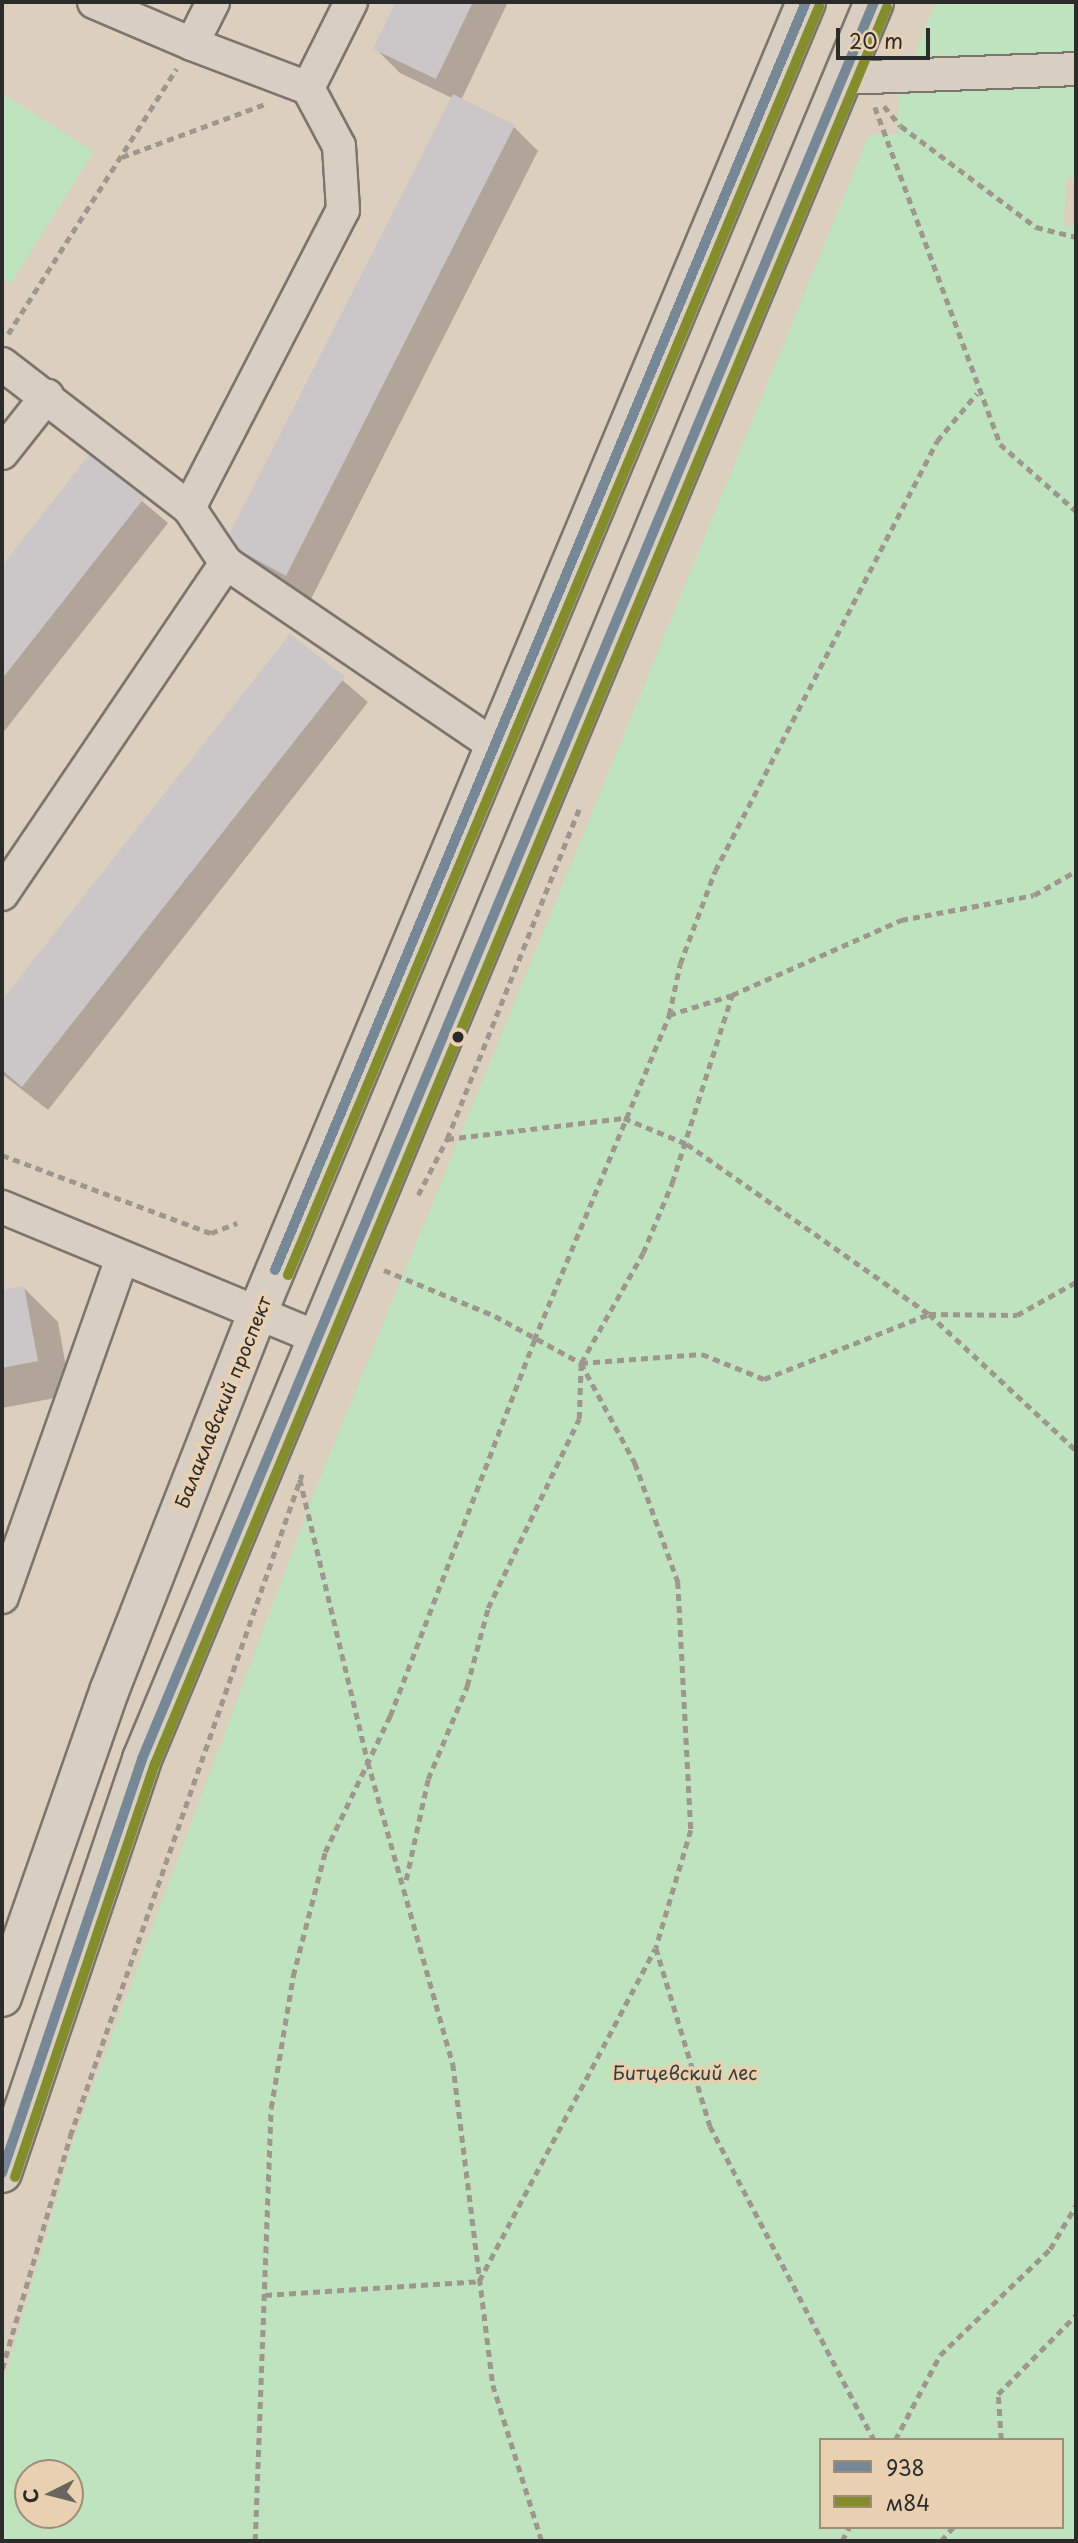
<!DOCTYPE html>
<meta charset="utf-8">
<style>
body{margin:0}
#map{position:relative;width:1078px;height:2543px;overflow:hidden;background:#dccfbe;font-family:"Playpen Sans",sans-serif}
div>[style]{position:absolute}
.green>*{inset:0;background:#bfe2bf}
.shadow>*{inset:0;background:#0003}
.building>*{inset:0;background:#cbc6c7}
.path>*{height:4.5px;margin-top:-2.25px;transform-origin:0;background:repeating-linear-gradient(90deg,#9d978e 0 7px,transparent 0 12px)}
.roads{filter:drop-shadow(2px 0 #7b756d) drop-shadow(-2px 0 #7b756d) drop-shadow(0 2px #7b756d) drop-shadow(0 -2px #7b756d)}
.minor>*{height:32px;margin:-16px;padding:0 16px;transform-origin:16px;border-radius:16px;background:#d8cec2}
.major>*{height:38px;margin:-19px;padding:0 19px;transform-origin:19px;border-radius:19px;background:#d8cec2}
.bus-1>*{height:10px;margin:-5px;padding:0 5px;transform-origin:5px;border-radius:5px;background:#768895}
.bus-2>*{height:10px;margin:-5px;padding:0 5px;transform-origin:5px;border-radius:5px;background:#838d2b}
.dots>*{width:19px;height:19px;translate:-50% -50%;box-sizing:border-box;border:4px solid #e9d0b1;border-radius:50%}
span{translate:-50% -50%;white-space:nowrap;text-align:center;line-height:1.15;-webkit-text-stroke:7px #e9d0b1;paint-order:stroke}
.street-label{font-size:19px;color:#2b2b2b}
.park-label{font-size:19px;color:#383f3a}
.frame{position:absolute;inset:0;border:4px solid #2b2b2b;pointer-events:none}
.legend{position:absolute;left:819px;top:2438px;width:245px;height:91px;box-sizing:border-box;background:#e9d0b1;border:2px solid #9d8e7b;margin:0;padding:9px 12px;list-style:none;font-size:21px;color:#2b2b2b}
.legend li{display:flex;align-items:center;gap:14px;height:35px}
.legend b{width:35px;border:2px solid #9d8e7b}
.north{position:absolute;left:14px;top:2459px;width:70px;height:70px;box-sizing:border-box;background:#e9d0b1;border:2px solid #9d8e7b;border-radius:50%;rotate:264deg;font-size:19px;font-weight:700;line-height:28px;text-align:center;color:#2b2b2b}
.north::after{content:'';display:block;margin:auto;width:24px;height:32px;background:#69645e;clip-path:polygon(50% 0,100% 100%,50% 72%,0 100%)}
.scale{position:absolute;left:836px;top:28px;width:94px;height:32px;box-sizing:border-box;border:4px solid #2b2b2b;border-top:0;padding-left:9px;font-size:21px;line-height:24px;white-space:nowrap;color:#2b2b2b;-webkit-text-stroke:5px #e9d0b1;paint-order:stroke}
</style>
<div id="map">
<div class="green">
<div style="clip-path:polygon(evenodd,935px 2px,1076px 2px,1076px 177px,1066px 178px,1064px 226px,1076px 225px,1076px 2541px,2px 2541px,2px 2387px,76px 2132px,316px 1488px,869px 135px,897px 134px,899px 96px,935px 2px,821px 2440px,1062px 2440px,1062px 2527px,821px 2527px,821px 2440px,935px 2px,28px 2473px,70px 2473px,70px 2515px,28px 2515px,28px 2473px)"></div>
<div style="clip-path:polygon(2px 93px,94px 152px,11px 283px,2px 278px)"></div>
</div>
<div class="shadow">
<div style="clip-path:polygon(397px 2px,508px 2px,461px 100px,514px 127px,538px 151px,311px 599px,266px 574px,241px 549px,452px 98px,400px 73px,375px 48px)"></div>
<div style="clip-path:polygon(90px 457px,168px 523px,2px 734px,2px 569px)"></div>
<div style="clip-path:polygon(291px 636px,368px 702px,48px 1110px,2px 1074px,2px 1003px)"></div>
<div style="clip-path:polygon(24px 1288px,58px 1322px,71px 1395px,2px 1408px,2px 1292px)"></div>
</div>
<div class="building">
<div style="clip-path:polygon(396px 2px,473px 2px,436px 79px,373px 49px)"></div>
<div style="clip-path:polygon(453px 94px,515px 125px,286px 576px,239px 550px,229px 535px)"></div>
<div style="clip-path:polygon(89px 455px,145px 497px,2px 679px,2px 566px)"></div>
<div style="clip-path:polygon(290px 634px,345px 677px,22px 1087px,2px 1070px,2px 1000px)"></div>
<div style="clip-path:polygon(24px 1286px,38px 1361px,2px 1368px,2px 1290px)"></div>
</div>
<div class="path">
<div style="left:884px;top:106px;width:26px;rotate:50deg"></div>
<div style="left:901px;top:126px;width:169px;rotate:36.8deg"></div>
<div style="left:1036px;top:227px;width:41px;rotate:14deg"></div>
<div style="left:875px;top:107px;width:359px;rotate:69.6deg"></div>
<div style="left:1000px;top:444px;width:101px;rotate:41.4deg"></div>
<div style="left:122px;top:157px;width:153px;rotate:-20.3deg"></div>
<div style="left:8px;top:334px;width:314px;rotate:-57.6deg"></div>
<div style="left:669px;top:1015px;width:52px;rotate:-77.8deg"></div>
<div style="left:680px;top:964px;width:99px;rotate:-69.4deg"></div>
<div style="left:715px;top:871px;width:484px;rotate:-62.7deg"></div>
<div style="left:937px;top:441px;width:62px;rotate:-50.2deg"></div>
<div style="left:447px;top:1139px;width:178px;rotate:-6.8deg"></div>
<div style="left:624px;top:1118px;width:68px;rotate:22.4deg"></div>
<div style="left:687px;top:1144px;width:296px;rotate:35.1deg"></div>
<div style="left:929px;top:1314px;width:200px;rotate:42.8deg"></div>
<div style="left:2px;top:1155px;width:223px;rotate:20.5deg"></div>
<div style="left:211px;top:1233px;width:28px;rotate:-21deg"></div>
<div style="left:418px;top:1195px;width:63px;rotate:-62.6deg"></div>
<div style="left:447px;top:1139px;width:359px;rotate:-68.2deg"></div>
<div style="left:384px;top:1270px;width:120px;rotate:22.5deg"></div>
<div style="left:495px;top:1316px;width:98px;rotate:28.7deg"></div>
<div style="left:581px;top:1363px;width:121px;rotate:-4.3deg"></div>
<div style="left:702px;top:1354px;width:67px;rotate:22deg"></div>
<div style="left:764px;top:1379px;width:177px;rotate:-21.5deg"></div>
<div style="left:929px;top:1314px;width:88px;rotate:0.7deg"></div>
<div style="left:1017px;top:1315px;width:68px;rotate:-29.2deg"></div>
<div style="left:581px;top:1363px;width:114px;rotate:61.6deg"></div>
<div style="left:635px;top:1463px;width:127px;rotate:70.1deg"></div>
<div style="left:678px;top:1582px;width:248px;rotate:87deg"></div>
<div style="left:691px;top:1830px;width:123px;rotate:106.5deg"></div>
<div style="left:656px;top:1948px;width:186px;rotate:73.1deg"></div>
<div style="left:710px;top:2126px;width:354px;rotate:62.4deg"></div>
<div style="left:300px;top:1479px;width:291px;rotate:76.5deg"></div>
<div style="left:368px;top:1762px;width:314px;rotate:74.3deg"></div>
<div style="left:453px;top:2064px;width:323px;rotate:82.9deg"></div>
<div style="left:493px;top:2385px;width:164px;rotate:72.6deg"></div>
<div style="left:406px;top:1880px;width:103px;rotate:-77.7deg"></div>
<div style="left:428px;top:1779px;width:101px;rotate:-67.2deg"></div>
<div style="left:467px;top:1686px;width:81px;rotate:-74.9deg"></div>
<div style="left:488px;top:1608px;width:210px;rotate:-64.3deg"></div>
<div style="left:579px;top:1419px;width:56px;rotate:-88deg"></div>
<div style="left:581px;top:1363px;width:126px;rotate:-60.6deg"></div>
<div style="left:643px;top:1253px;width:76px;rotate:-67.5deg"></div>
<div style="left:672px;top:1183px;width:197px;rotate:-72.3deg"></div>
<div style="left:265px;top:2295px;width:214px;rotate:-3.7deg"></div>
<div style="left:479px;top:2281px;width:376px;rotate:-62.1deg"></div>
<div style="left:2px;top:2369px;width:243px;rotate:-73.7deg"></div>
<div style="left:70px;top:2136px;width:701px;rotate:-70.69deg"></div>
<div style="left:895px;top:2440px;width:96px;rotate:-62.1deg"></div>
<div style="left:940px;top:2355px;width:153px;rotate:-43.9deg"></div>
<div style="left:1050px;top:2249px;width:51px;rotate:-59.4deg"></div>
<div style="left:1001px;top:2440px;width:46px;rotate:-93.7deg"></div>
<div style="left:998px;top:2394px;width:111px;rotate:-45.4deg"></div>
<div style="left:255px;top:2541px;width:433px;rotate:-87.9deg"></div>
<div style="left:271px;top:2108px;width:134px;rotate:-80.5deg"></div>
<div style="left:293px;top:1976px;width:128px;rotate:-75.5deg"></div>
<div style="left:325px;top:1852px;width:151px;rotate:-64.5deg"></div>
<div style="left:390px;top:1716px;width:403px;rotate:-69deg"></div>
<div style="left:534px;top:1340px;width:352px;rotate:-67.4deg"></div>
<div style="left:669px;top:1015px;width:66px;rotate:-17.6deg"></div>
<div style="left:732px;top:995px;width:185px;rotate:-23.9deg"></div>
<div style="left:901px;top:920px;width:135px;rotate:-10.6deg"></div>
<div style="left:1034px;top:895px;width:48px;rotate:-29.7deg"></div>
<div style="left:842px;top:2541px;width:16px;rotate:-63deg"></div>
<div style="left:941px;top:2541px;width:18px;rotate:-49deg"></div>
</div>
<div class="roads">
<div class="minor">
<div style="left:94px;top:2px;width:107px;rotate:23.2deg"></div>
<div style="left:192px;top:44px;width:47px;rotate:-63.4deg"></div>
<div style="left:192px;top:44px;width:124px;rotate:20.8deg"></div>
<div style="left:843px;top:78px;width:233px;rotate:-2.2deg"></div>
<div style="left:2px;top:364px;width:236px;rotate:37.6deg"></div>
<div style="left:189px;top:508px;width:66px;rotate:56.1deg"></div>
<div style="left:226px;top:563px;width:325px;rotate:34.2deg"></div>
<div style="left:2px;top:453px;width:73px;rotate:-51.7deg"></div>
<div style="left:189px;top:508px;width:335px;rotate:-62.7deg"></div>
<div style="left:343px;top:210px;width:64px;rotate:-93.6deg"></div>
<div style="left:339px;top:146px;width:66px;rotate:-118.1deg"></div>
<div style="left:308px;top:88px;width:96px;rotate:-63.4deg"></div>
<div style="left:2px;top:894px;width:400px;rotate:-55.9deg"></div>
<div style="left:2px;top:1207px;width:338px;rotate:22.5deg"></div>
<div style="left:2px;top:1597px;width:359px;rotate:-70.5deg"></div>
</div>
<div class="major">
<div style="left:2px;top:1997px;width:326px;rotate:-70.7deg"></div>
<div style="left:110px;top:1689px;width:403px;rotate:-68.6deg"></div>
<div style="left:257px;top:1314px;width:1422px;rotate:-67.29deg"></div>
<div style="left:2px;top:2173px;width:437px;rotate:-71.3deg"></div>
<div style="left:142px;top:1759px;width:1903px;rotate:-67.38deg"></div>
</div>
</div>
<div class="bus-1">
<div style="left:275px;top:1270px;width:1375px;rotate:-67.28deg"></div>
<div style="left:2px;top:2173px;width:437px;rotate:-71.3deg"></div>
<div style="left:142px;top:1759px;width:1903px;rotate:-67.38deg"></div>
</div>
<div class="bus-2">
<div style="left:288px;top:1275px;width:1375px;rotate:-67.28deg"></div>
<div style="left:15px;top:2177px;width:436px;rotate:-71.3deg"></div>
<div style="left:155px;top:1764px;width:1903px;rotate:-67.38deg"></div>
</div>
<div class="dots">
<div style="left:458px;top:1037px;background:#2b2b2b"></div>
</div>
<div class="street-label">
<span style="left:223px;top:1402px;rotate:-68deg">Балаклавский проспект</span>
</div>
<div class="park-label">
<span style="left:685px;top:2073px">Битцевский лес</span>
</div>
<div class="frame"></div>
<ul class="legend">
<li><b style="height:9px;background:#768895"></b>938</li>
<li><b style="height:9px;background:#838d2b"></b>м84</li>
</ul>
<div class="north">С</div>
<div class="scale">20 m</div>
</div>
